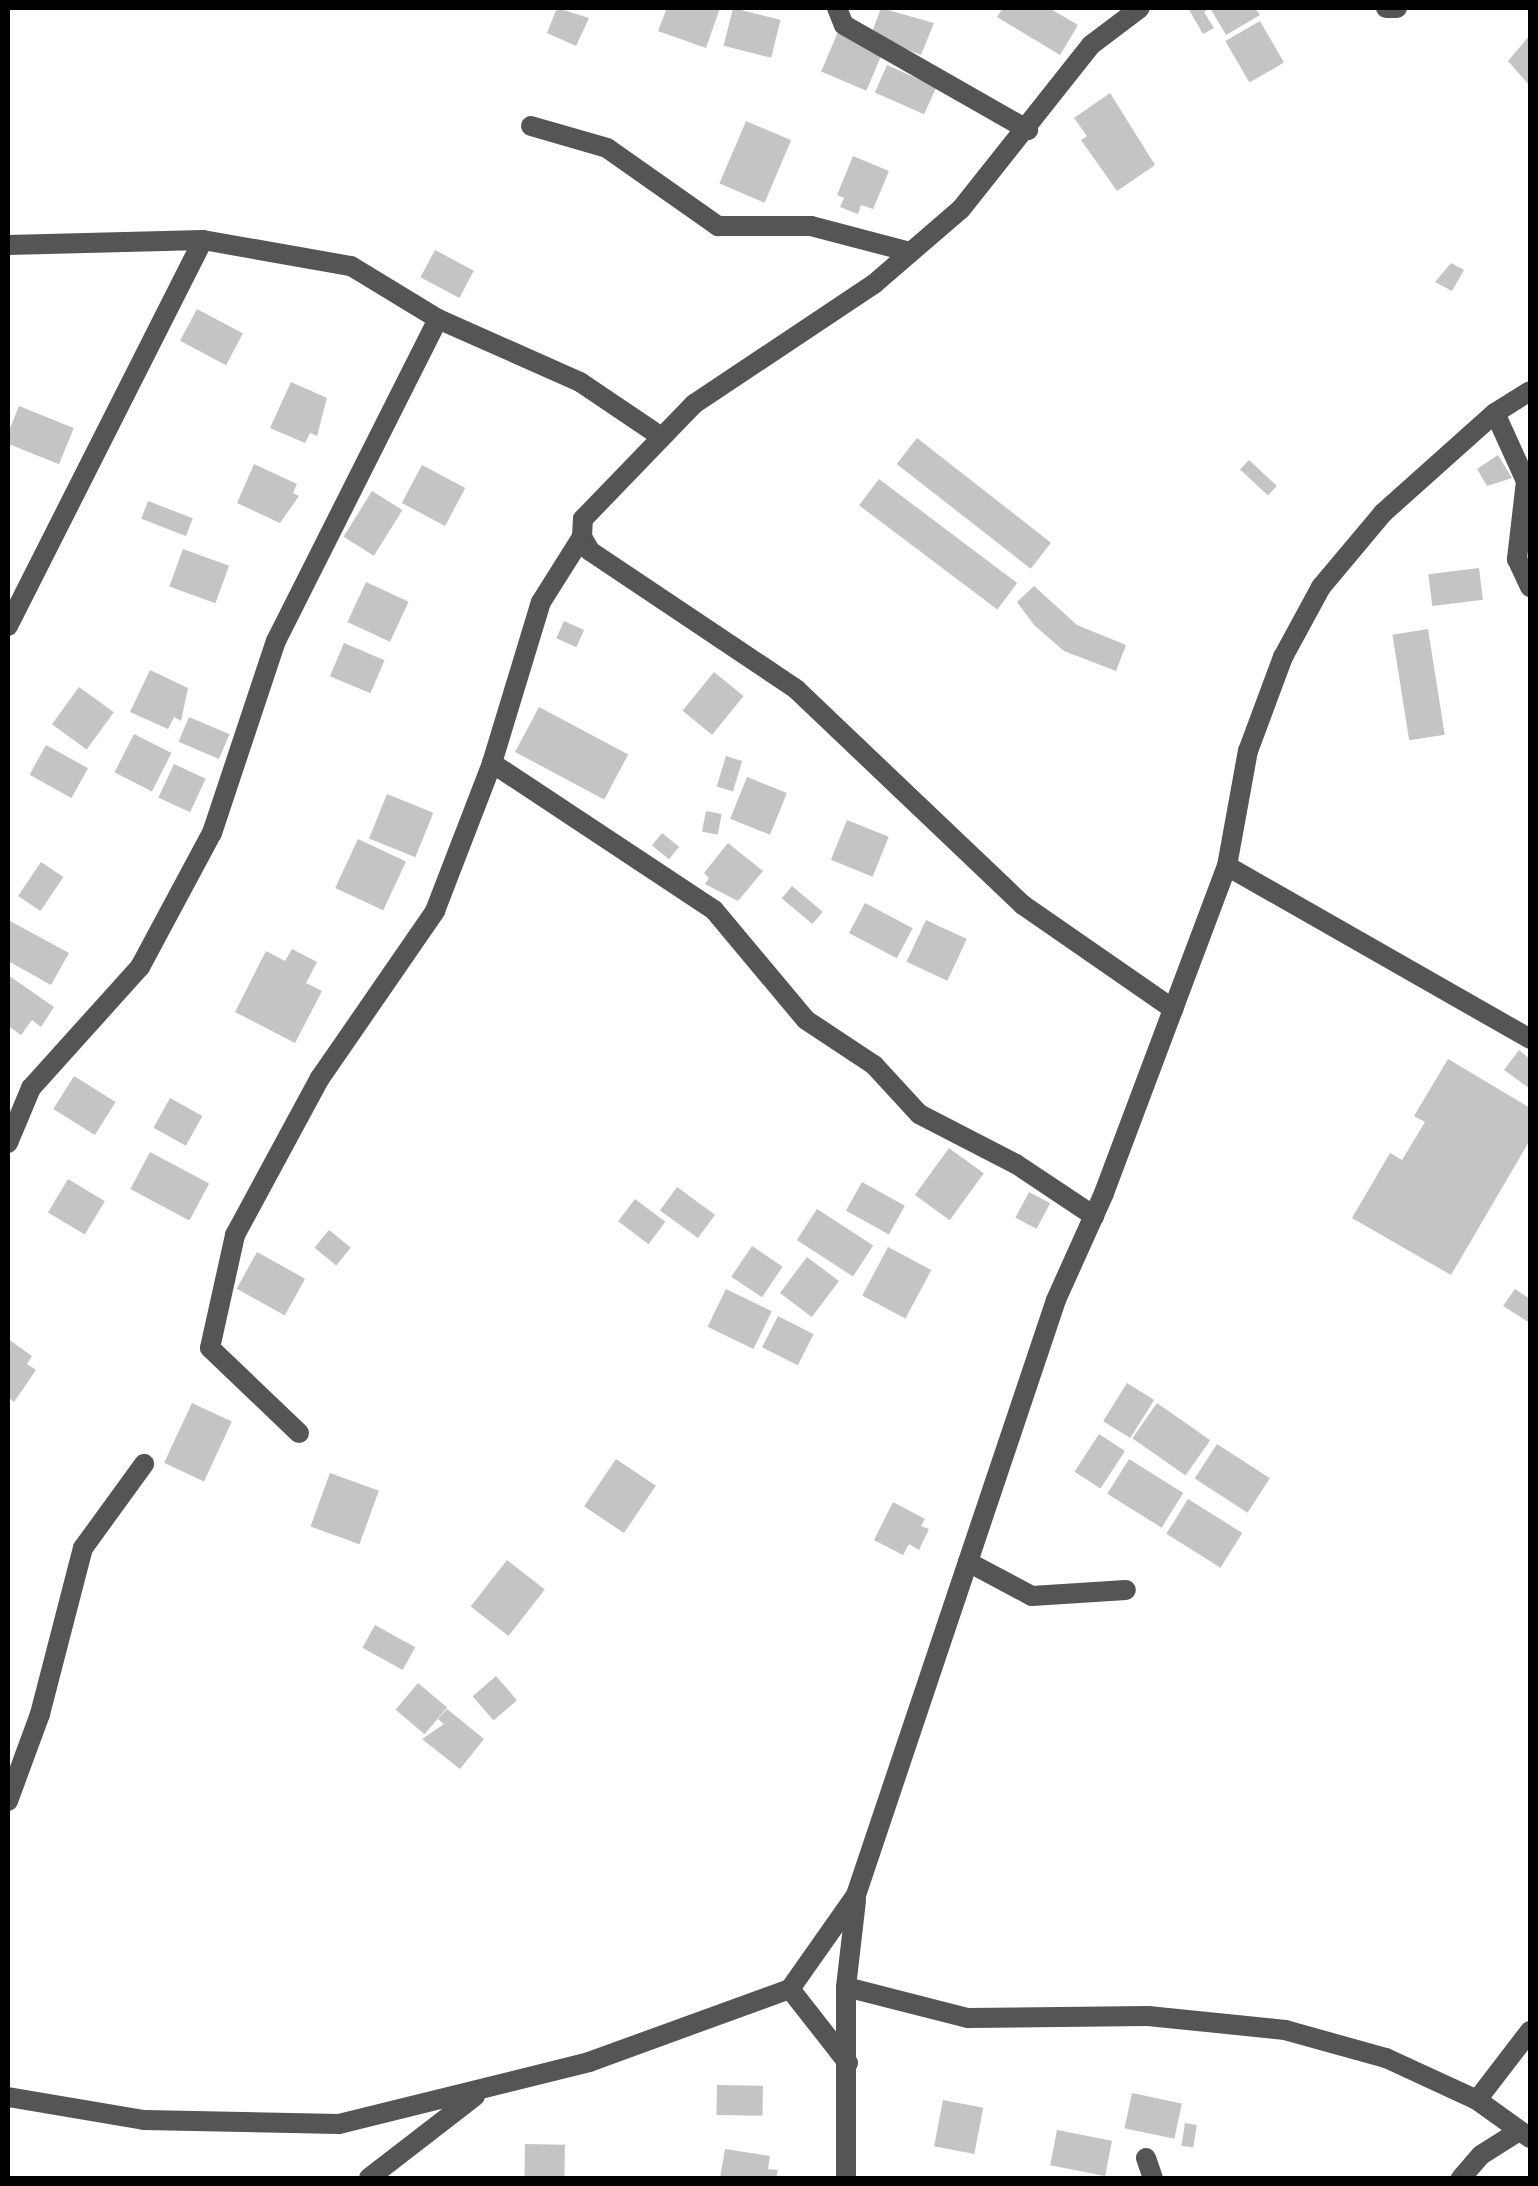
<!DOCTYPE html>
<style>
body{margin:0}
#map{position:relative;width:1538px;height:2186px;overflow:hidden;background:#fff;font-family:Barlow,sans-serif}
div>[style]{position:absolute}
.building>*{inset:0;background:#c4c4c4;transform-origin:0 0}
.street>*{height:20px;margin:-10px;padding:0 10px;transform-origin:10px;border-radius:10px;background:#555}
span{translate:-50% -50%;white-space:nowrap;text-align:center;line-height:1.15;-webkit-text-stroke:10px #fff;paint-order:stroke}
.frame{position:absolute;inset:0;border:10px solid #000;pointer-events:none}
</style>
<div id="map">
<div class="building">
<div style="clip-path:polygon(557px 8px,589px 18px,576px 46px,547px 33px)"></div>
<div style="clip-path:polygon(667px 8px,720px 8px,706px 48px,658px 31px)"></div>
<div style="left:733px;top:8px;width:49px;height:39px;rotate:14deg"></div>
<div style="clip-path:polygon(881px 8px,934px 23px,921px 55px,871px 35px)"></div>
<div style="clip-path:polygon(1003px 8px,1049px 8px,1078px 25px,1060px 55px,997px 17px)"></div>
<div style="clip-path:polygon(1188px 8px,1255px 8px,1260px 15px,1226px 35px,1210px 8px,1204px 12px,1214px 28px,1203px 34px)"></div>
<div style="left:1260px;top:21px;width:48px;height:40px;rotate:60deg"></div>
<div style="left:838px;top:32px;width:49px;height:43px;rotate:23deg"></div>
<div style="clip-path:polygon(1530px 35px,1530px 86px,1508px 61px)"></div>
<div style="left:887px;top:65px;width:54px;height:30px;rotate:24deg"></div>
<div style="clip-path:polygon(1110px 93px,1155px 165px,1117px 191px,1081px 140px,1087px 136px,1074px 118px)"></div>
<div style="left:746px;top:121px;width:49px;height:68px;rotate:23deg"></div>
<div style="clip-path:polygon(853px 156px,889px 171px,873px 209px,861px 205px,858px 214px,840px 207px,844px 198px,837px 195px)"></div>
<div style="left:435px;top:250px;width:44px;height:31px;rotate:28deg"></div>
<div style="clip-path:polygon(1451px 263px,1464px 270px,1452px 291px,1435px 282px)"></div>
<div style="left:197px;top:309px;width:52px;height:36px;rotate:28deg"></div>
<div style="clip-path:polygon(291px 382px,327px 398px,317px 436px,310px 433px,305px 443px,270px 428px)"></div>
<div style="left:19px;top:406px;width:59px;height:39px;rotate:22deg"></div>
<div style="left:917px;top:438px;width:170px;height:33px;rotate:38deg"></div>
<div style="clip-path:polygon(1498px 455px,1512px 478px,1487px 486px,1477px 469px)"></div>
<div style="left:1249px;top:460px;width:38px;height:13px;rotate:43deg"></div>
<div style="clip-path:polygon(254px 464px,297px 484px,293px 493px,299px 496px,280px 523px,237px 503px)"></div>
<div style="left:422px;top:465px;width:49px;height:43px;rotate:28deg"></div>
<div style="left:879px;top:479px;width:173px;height:33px;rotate:37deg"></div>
<div style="left:372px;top:491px;width:36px;height:54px;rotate:32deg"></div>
<div style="left:148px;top:501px;width:48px;height:19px;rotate:21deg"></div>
<div style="left:183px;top:549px;width:49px;height:40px;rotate:20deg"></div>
<div style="left:1479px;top:568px;width:32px;height:51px;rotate:83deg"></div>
<div style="left:366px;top:582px;width:47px;height:44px;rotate:25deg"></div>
<div style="clip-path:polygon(1034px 586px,1077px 625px,1126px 645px,1116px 671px,1064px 651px,1034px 625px,1017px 602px)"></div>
<div style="left:564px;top:621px;width:22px;height:19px;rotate:24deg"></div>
<div style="left:1428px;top:629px;width:107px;height:36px;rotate:81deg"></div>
<div style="left:344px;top:643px;width:44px;height:36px;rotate:23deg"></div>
<div style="clip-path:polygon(150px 670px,188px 688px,181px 721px,174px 717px,168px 729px,130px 712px)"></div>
<div style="left:714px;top:672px;width:38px;height:50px;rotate:39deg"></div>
<div style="left:79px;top:687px;width:43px;height:46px;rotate:36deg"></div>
<div style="left:539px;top:707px;width:101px;height:51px;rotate:28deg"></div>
<div style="left:189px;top:717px;width:44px;height:27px;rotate:23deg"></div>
<div style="left:134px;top:734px;width:42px;height:43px;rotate:27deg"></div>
<div style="left:46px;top:745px;width:48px;height:34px;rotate:29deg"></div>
<div style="left:726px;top:756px;width:17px;height:32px;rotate:17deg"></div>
<div style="left:174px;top:764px;width:35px;height:37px;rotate:25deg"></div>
<div style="left:747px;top:777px;width:43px;height:45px;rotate:22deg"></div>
<div style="left:387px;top:794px;width:50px;height:48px;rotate:22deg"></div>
<div style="left:706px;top:811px;width:16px;height:21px;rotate:11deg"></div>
<div style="left:847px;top:820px;width:45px;height:43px;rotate:22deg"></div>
<div style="left:662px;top:833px;width:22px;height:16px;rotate:39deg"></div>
<div style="left:358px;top:839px;width:53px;height:54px;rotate:25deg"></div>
<div style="clip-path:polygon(728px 843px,763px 871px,738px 901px,705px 884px,709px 878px,704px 873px)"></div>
<div style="left:41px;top:862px;width:27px;height:41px;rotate:34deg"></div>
<div style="left:792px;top:886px;width:40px;height:16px;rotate:40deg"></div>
<div style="left:865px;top:903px;width:54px;height:34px;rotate:28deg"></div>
<div style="left:926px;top:920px;width:45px;height:46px;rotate:25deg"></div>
<div style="clip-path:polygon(10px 921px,69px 953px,51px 985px,8px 961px)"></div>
<div style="clip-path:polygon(292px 949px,317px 962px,306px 983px,322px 991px,295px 1043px,235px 1012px,266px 951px,285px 961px)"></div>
<div style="clip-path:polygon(8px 975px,54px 1007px,41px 1027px,32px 1020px,21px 1035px,8px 1026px)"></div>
<div style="clip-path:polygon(1519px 1050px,1530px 1059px,1530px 1089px,1504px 1070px)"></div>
<div style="clip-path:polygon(1448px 1059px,1530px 1108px,1530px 1140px,1451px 1275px,1352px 1218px,1390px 1153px,1402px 1160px,1425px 1122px,1414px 1116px)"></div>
<div style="left:74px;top:1076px;width:49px;height:39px;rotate:32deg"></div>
<div style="left:170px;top:1098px;width:37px;height:34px;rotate:29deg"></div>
<div style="left:949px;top:1148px;width:43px;height:58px;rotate:36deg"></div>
<div style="left:150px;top:1152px;width:67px;height:42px;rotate:28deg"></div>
<div style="left:68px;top:1179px;width:43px;height:39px;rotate:31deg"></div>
<div style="left:862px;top:1182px;width:49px;height:33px;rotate:29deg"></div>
<div style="left:677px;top:1187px;width:47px;height:29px;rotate:36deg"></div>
<div style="left:1029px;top:1192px;width:24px;height:29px;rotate:28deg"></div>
<div style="left:635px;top:1199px;width:38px;height:28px;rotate:37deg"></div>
<div style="left:817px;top:1209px;width:67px;height:37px;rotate:33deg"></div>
<div style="left:329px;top:1230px;width:28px;height:23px;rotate:39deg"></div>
<div style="left:752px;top:1246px;width:37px;height:37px;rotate:34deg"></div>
<div style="left:888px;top:1247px;width:49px;height:55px;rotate:28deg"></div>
<div style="left:257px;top:1252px;width:55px;height:42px;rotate:29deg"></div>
<div style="left:807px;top:1257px;width:40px;height:45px;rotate:37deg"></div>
<div style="left:726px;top:1289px;width:51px;height:42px;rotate:26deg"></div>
<div style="clip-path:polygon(1515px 1289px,1530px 1299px,1530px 1323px,1503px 1306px)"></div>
<div style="left:778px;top:1316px;width:40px;height:35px;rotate:27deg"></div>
<div style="clip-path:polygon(8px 1339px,32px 1356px,27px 1364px,36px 1370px,14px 1402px,8px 1397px)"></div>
<div style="left:1127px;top:1383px;width:32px;height:45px;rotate:32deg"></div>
<div style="left:192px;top:1403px;width:44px;height:66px;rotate:25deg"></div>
<div style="left:1157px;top:1403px;width:65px;height:43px;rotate:35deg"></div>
<div style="left:1099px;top:1434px;width:31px;height:45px;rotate:33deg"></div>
<div style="left:1217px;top:1444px;width:63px;height:41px;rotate:33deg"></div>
<div style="left:616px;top:1459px;width:48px;height:57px;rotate:34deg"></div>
<div style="left:1129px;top:1459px;width:64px;height:41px;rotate:32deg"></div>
<div style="left:330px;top:1473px;width:52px;height:57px;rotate:20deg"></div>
<div style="left:1188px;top:1499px;width:64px;height:41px;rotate:32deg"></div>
<div style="clip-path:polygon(893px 1502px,925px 1519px,921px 1526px,929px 1529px,919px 1550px,909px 1544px,903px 1555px,874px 1540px)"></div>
<div style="left:507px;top:1560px;width:48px;height:59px;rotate:38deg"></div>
<div style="left:375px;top:1625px;width:46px;height:26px;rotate:29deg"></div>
<div style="left:496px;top:1676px;width:32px;height:31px;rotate:49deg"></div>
<div style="left:418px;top:1683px;width:38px;height:35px;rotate:40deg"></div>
<div style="clip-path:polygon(447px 1709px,484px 1739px,460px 1769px,422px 1739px,444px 1724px,438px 1719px)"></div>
<div style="left:717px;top:2085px;width:46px;height:30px;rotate:1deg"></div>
<div style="left:1132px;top:2093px;width:51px;height:36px;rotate:12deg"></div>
<div style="left:943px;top:2100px;width:41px;height:47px;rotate:11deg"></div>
<div style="left:1185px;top:2123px;width:12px;height:23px;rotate:9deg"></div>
<div style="left:1057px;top:2130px;width:56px;height:36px;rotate:11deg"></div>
<div style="left:525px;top:2144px;width:40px;height:34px;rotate:1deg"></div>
<div style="clip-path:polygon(725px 2149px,770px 2156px,768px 2169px,778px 2170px,776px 2178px,720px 2178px)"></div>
</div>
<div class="street">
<div style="left:837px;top:8px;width:18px;rotate:68deg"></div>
<div style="left:844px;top:25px;width:212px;rotate:29.7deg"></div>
<div style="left:1386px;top:8px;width:11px"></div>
<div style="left:531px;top:126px;width:79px;rotate:16.1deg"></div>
<div style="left:607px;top:148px;width:136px;rotate:35.1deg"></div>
<div style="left:718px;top:226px;width:93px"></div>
<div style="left:811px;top:226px;width:102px;rotate:14.7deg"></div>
<div style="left:8px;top:245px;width:195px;rotate:-1.5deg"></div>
<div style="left:203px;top:240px;width:150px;rotate:10deg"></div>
<div style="left:351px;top:266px;width:102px;rotate:31.3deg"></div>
<div style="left:438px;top:319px;width:155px;rotate:23.9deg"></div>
<div style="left:580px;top:382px;width:97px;rotate:34deg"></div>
<div style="left:1495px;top:413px;width:75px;rotate:65.5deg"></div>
<div style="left:1526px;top:481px;width:79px;rotate:96.6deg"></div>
<div style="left:1517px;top:559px;width:31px;rotate:65deg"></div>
<div style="left:582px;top:537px;width:16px;rotate:60deg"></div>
<div style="left:590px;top:551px;width:248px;rotate:33.8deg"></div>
<div style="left:796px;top:689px;width:313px;rotate:43.6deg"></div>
<div style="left:1023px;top:905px;width:183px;rotate:34.7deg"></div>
<div style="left:8px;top:626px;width:432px;rotate:-63.2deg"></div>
<div style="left:492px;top:763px;width:266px;rotate:33.5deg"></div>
<div style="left:714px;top:910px;width:143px;rotate:50.1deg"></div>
<div style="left:806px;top:1020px;width:82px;rotate:33.5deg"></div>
<div style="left:874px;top:1065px;width:67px;rotate:47.4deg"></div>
<div style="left:919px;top:1114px;width:109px;rotate:27.3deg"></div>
<div style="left:1016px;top:1164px;width:94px;rotate:33.7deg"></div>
<div style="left:1227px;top:866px;width:349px;rotate:29.7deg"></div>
<div style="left:8px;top:1143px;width:60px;rotate:-67.3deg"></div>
<div style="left:31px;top:1088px;width:163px;rotate:-48deg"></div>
<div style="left:140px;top:967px;width:152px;rotate:-61.8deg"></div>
<div style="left:212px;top:833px;width:202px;rotate:-71.6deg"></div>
<div style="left:276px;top:641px;width:360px;rotate:-63.3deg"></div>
<div style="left:299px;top:1433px;width:123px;rotate:-136.3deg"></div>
<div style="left:210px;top:1348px;width:116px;rotate:-77.5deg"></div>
<div style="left:235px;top:1235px;width:179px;rotate:-61.6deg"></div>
<div style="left:320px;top:1078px;width:203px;rotate:-55.4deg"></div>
<div style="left:435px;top:911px;width:159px;rotate:-68.9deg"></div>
<div style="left:492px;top:763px;width:168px;rotate:-73.1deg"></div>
<div style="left:541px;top:602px;width:77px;rotate:-57.8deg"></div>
<div style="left:582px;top:537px;width:18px;rotate:-87deg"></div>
<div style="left:583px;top:519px;width:160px;rotate:-46deg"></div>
<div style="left:694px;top:404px;width:216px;rotate:-33.7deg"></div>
<div style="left:874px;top:284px;width:115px;rotate:-40.8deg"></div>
<div style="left:961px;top:209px;width:209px;rotate:-51.6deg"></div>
<div style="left:1091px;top:45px;width:61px;rotate:-37.1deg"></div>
<div style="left:968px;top:1562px;width:72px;rotate:28deg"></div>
<div style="left:1032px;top:1596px;width:94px;rotate:-3.7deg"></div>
<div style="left:8px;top:1801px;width:93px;rotate:-69.8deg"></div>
<div style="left:40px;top:1714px;width:171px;rotate:-75.5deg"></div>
<div style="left:83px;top:1548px;width:104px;rotate:-54deg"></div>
<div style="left:846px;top:1987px;width:126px;rotate:14.3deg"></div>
<div style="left:968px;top:2018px;width:180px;rotate:-0.6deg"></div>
<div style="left:1148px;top:2016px;width:138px;rotate:5.8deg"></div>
<div style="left:1285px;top:2030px;width:105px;rotate:15.5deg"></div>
<div style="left:1386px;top:2058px;width:100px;rotate:24.8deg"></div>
<div style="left:1477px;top:2100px;width:65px;rotate:35.6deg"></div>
<div style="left:790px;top:1989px;width:94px;rotate:51.9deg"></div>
<div style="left:8px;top:2097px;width:138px;rotate:9.6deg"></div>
<div style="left:144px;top:2120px;width:195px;rotate:1.2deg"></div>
<div style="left:339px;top:2124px;width:258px;rotate:-13.9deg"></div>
<div style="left:589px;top:2062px;width:214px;rotate:-20deg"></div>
<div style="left:790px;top:1989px;width:115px;rotate:-54.9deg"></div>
<div style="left:856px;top:1895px;width:628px;rotate:-71.42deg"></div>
<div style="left:1056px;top:1300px;width:117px;rotate:-65.8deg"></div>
<div style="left:1104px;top:1193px;width:349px;rotate:-69.4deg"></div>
<div style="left:1227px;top:866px;width:117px;rotate:-79.7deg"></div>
<div style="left:1248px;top:751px;width:100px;rotate:-69.6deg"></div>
<div style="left:1283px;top:657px;width:80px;rotate:-61.5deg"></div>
<div style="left:1321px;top:587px;width:97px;rotate:-50deg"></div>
<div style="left:1383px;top:513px;width:150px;rotate:-41.8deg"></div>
<div style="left:1495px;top:413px;width:41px;rotate:-32.2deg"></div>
<div style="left:1477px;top:2100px;width:87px;rotate:-52.5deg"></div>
<div style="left:1146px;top:2158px;width:21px;rotate:71deg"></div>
<div style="left:369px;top:2178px;width:134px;rotate:-37.7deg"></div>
<div style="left:846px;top:2178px;width:191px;rotate:-90deg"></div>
<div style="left:846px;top:1987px;width:87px;rotate:-83.4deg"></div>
<div style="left:1461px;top:2178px;width:30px;rotate:-49deg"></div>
<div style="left:1481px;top:2155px;width:45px;rotate:-32.3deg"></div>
</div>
<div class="frame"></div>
</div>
